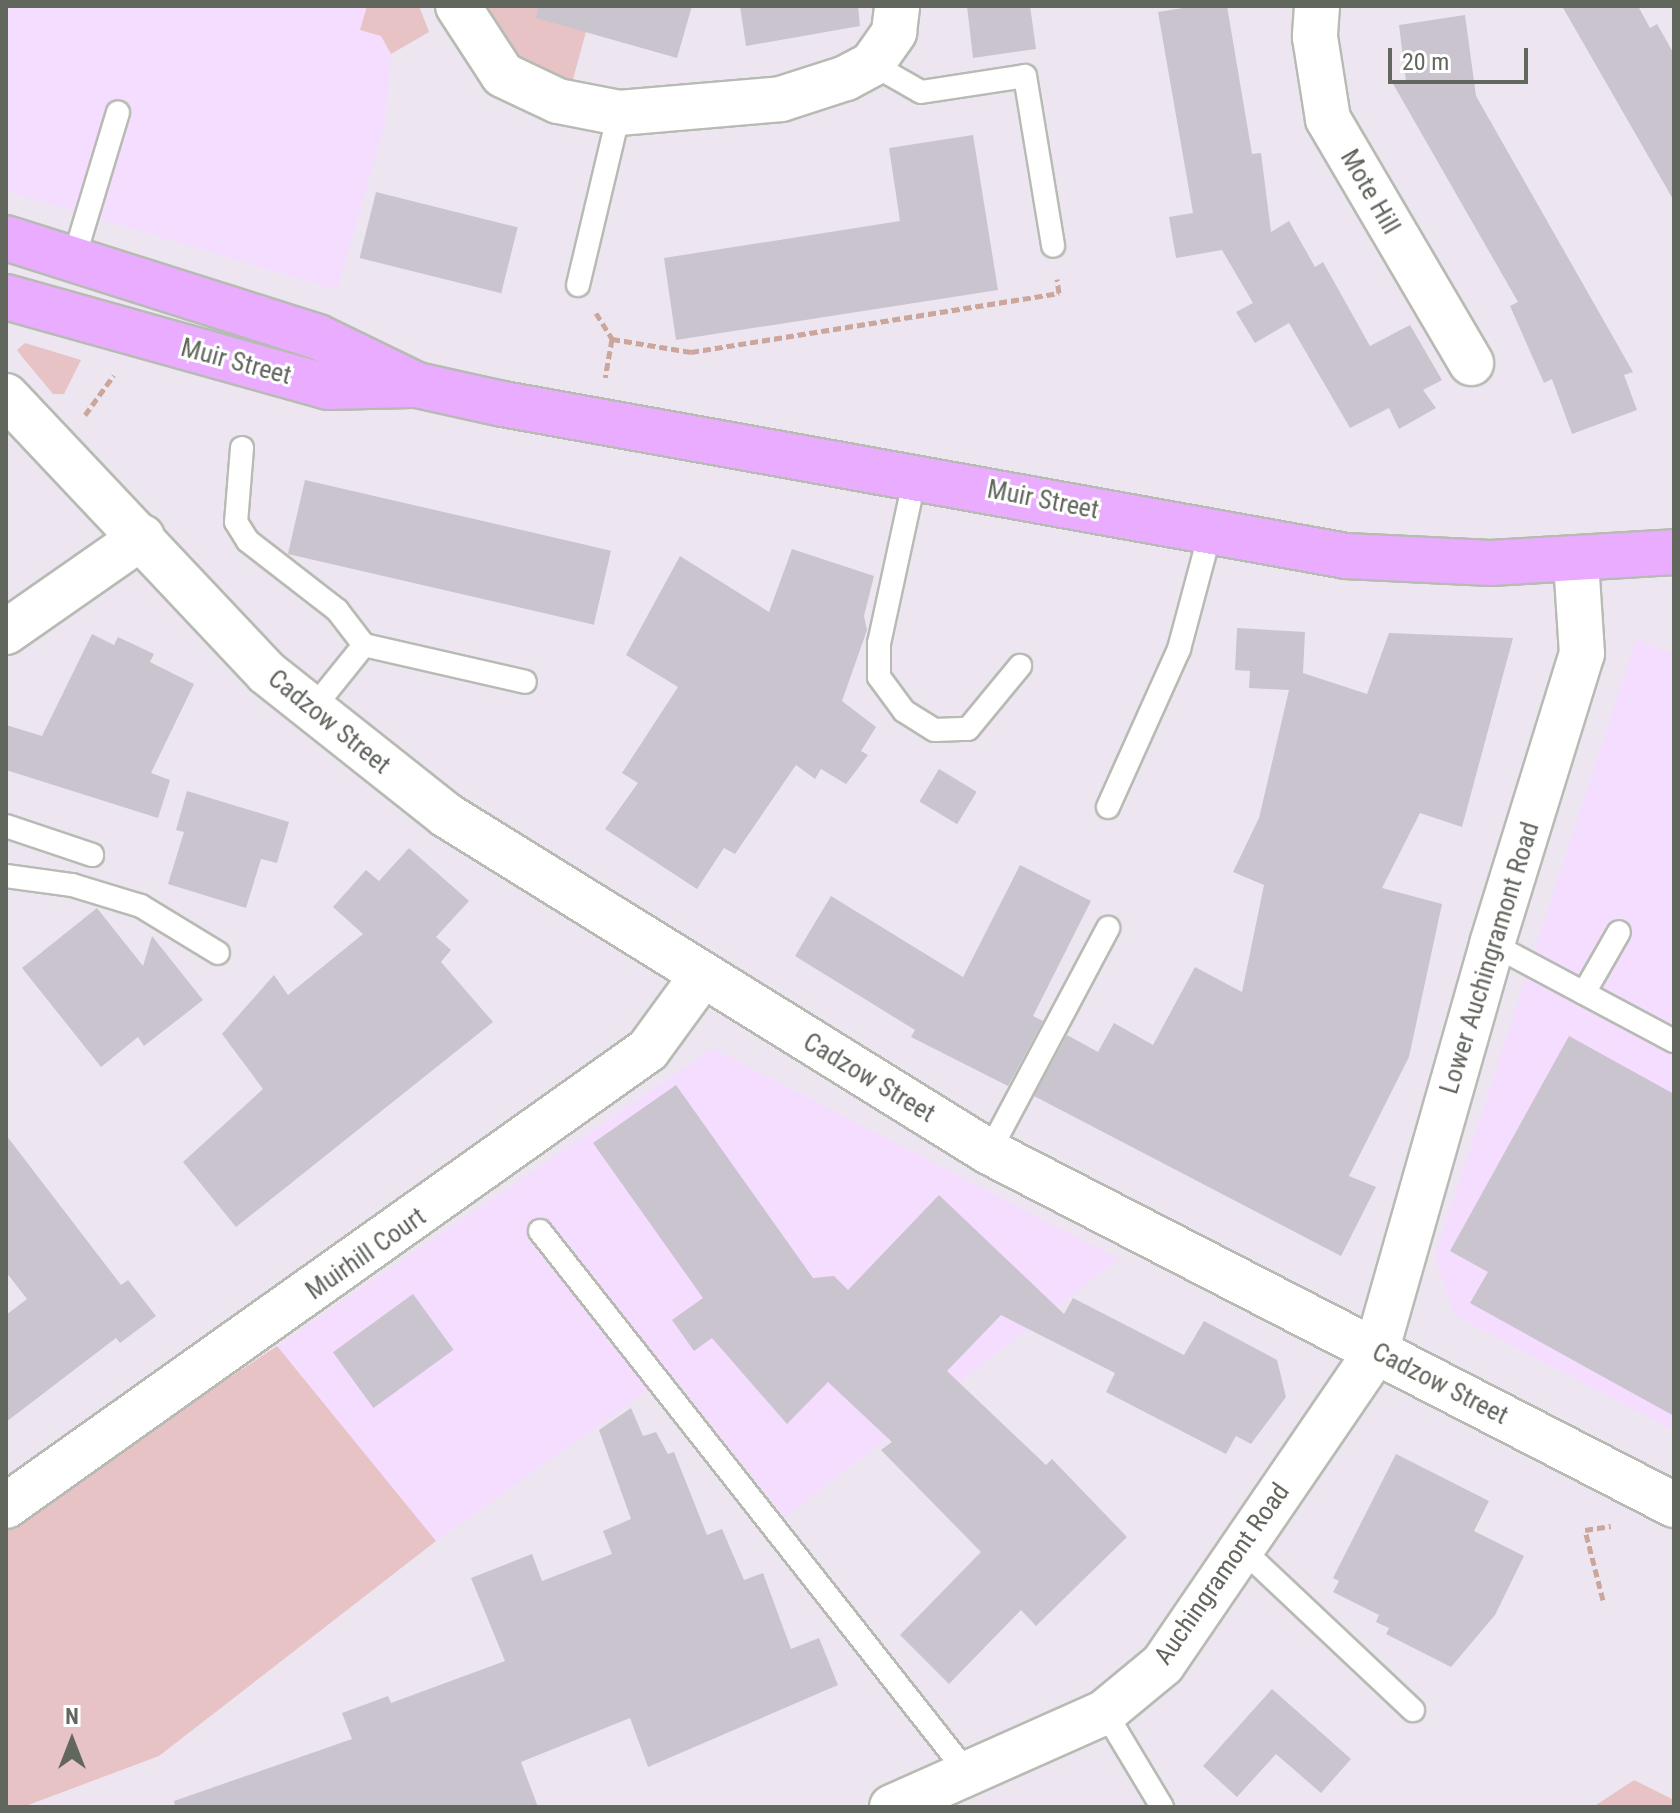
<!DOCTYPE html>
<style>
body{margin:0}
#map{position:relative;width:1680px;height:1813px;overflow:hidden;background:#ede6f0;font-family:"Roboto Condensed",sans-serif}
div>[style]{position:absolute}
.commercial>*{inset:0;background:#f4ddfe}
.green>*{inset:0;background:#e7c3c6}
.building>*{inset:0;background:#cac4ce;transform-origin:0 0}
.path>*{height:5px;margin-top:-2.5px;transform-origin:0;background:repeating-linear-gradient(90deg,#cba69d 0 8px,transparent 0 12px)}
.roads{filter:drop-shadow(2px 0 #b7bbb3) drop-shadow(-2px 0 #b7bbb3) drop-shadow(0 2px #b7bbb3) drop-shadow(0 -2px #b7bbb3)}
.service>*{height:22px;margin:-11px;padding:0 11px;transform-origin:11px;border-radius:11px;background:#fff}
.minor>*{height:44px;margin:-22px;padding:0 22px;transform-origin:22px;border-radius:22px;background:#fff}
.secondary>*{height:44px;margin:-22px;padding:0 22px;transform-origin:22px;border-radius:22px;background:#fff}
.primary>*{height:44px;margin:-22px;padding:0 22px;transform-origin:22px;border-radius:22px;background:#eaacff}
span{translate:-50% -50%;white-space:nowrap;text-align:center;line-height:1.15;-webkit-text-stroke:6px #fff;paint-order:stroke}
.street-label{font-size:26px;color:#62675e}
.frame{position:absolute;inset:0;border:8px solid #62675e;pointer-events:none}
.north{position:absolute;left:32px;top:1701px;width:80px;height:80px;-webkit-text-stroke:6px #fff;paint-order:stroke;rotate:0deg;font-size:22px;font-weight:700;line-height:32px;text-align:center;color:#62675e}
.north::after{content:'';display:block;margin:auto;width:28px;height:36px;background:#62675e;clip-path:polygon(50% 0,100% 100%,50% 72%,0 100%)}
.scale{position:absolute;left:1388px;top:48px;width:140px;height:36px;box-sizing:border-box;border:4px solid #62675e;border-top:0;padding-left:10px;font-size:24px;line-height:28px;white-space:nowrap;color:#62675e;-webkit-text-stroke:6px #fff;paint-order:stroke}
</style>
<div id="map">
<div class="commercial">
<div style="clip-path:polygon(6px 6px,367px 6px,360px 30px,381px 36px,391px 54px,385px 125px,337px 290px,6px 191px)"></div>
<div style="clip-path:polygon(1636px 639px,1674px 654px,1674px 1431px,1454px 1315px,1435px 1256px)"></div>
<div style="clip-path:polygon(713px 1048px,1119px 1259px,785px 1517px,671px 1374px,436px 1541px,277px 1346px)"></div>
</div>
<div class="green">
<div style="clip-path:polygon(367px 6px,419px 6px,429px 32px,391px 54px,381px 36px,360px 30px)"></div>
<div style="clip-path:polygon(483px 6px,593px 6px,572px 83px,527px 66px)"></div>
<div style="clip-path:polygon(25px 343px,81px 360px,64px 394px,53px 394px,23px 358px,17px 350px)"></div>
<div style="clip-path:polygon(277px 1346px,436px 1541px,159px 1756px,23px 1807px,6px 1807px,6px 1526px)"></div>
<div style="clip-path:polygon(1634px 1780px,1674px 1800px,1674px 1807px,1593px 1807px)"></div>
</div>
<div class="building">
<div style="clip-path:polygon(538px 6px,692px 6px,677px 58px,536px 18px)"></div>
<div style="clip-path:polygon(740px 6px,858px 6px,860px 26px,746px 46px)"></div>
<div style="clip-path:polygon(967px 6px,1030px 6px,1036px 49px,973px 58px)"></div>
<div style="clip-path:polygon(1195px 6px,1227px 6px,1252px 154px,1261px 153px,1271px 232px,1289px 221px,1315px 267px,1323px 262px,1370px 346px,1410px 325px,1442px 380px,1423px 390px,1436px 408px,1399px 429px,1389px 408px,1350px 428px,1289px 323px,1255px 343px,1236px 312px,1253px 303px,1222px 250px,1176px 258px,1169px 217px,1193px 213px,1158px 12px)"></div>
<div style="clip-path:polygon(1562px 6px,1638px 6px,1650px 28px,1657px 24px,1674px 54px,1674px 201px)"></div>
<div style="clip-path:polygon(1465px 15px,1476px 96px,1633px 372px,1624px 375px,1637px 410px,1572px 434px,1552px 379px,1544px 383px,1510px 306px,1518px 302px,1392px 82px,1406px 81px,1399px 25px)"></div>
<div style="clip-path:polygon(973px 135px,998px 290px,676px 340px,664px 258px,900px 221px,889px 148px)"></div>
<div style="left:376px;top:192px;width:146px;height:68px;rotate:14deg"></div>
<div style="left:305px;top:480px;width:314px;height:76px;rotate:13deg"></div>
<div style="clip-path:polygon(792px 549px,874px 576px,864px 616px,867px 630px,842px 701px,876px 727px,861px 751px,868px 755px,846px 784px,821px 769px,815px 779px,796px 765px,735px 854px,724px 848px,697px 889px,605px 829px,638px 783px,622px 773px,678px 687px,626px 655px,680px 556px,769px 612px)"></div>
<div style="clip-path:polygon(1237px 628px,1305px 632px,1303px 673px,1367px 694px,1389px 633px,1513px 638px,1462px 827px,1420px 813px,1382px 888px,1442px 904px,1409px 1057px,1349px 1176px,1376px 1187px,1341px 1256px,1034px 1096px,1067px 1035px,1098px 1052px,1114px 1023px,1153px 1045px,1195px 967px,1242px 992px,1264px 885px,1233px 872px,1259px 818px,1289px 690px,1249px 688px,1250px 671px,1235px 670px)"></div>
<div style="clip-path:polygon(92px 634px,114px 645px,118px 637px,154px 654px,150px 662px,194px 684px,151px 773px,170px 780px,158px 818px,6px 770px,6px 725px,42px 736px)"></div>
<div style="left:939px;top:769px;width:44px;height:38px;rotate:31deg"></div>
<div style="clip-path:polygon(187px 791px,289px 822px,277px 863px,261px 859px,246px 908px,168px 884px,184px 832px,176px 830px)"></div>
<div style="clip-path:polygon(409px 848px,469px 901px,436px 937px,451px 950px,441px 962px,493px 1022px,236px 1227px,183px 1162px,263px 1089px,222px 1034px,274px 975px,288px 995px,363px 934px,333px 907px,366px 870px,379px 881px)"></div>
<div style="clip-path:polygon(1020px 865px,1091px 901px,1033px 1016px,1043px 1021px,1008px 1086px,911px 1037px,915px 1030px,795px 956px,831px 896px,963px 977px)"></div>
<div style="clip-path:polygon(97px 908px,143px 966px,152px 936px,203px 1000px,144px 1046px,138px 1037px,101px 1067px,22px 968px)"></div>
<div style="clip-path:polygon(1569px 1036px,1674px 1094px,1674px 1416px,1470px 1303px,1488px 1272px,1450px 1251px)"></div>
<div style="clip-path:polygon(676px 1085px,813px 1278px,834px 1276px,848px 1290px,939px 1195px,1064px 1314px,1073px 1298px,1184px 1355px,1204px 1321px,1277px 1360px,1286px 1397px,1251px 1444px,1236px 1436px,1226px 1454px,1106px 1392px,1115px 1373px,1001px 1315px,947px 1371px,1046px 1465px,1052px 1459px,1127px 1537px,1036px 1626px,1021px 1610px,949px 1684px,900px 1635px,981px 1552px,881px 1450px,892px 1442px,828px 1382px,787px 1424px,712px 1338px,694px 1351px,672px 1320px,703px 1298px,593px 1143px)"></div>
<div style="clip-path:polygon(6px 1135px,121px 1285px,128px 1280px,156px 1316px,120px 1343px,116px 1338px,6px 1422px,6px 1315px,27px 1299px,6px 1272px)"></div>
<div style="left:413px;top:1294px;width:69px;height:99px;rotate:54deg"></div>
<div style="clip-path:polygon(631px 1408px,643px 1436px,656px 1432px,668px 1454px,674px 1452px,707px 1535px,722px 1529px,744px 1580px,763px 1573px,791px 1649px,819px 1638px,838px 1685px,648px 1767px,630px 1718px,521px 1762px,538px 1807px,175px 1807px,174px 1801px,352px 1739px,342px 1713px,388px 1696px,391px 1703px,505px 1661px,471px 1578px,532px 1554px,542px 1581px,612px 1554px,603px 1531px,631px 1519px,599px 1430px)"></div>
<div style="clip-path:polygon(1396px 1454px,1489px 1501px,1474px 1531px,1524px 1556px,1495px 1615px,1451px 1667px,1386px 1634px,1389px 1628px,1376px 1622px,1379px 1615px,1333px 1592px,1339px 1581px,1333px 1578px)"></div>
<div style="clip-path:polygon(1272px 1689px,1351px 1759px,1321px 1793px,1276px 1754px,1237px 1797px,1203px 1766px)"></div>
</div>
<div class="path">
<div style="left:596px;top:313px;width:31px;rotate:58deg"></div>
<div style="left:612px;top:339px;width:39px;rotate:100deg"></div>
<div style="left:612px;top:339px;width:80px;rotate:9.3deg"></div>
<div style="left:691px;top:352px;width:373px;rotate:-9.1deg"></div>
<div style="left:1059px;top:293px;width:14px;rotate:-98deg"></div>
<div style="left:85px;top:415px;width:49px;rotate:-54.1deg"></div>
<div style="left:1603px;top:1600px;width:72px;rotate:-104.4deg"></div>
<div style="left:1585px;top:1530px;width:26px;rotate:-9deg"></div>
</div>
<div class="roads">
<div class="service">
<div style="left:872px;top:64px;width:56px;rotate:29.7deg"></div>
<div style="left:921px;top:92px;width:105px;rotate:-8.7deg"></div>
<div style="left:1025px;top:76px;width:172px;rotate:80.6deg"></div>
<div style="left:74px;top:258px;width:152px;rotate:-73.2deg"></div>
<div style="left:578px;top:285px;width:177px;rotate:-76.6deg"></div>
<div style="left:242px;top:448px;width:74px;rotate:94.6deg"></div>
<div style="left:236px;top:522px;width:22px;rotate:58deg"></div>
<div style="left:248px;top:541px;width:113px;rotate:37.8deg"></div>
<div style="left:337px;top:610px;width:44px;rotate:52.4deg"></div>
<div style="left:364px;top:645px;width:165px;rotate:12.9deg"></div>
<div style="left:915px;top:477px;width:170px;rotate:102.2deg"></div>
<div style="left:879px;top:643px;width:34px;rotate:90deg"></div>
<div style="left:879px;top:677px;width:42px;rotate:53.7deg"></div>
<div style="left:904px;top:711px;width:36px;rotate:32deg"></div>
<div style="left:935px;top:730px;width:33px;rotate:-2deg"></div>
<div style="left:968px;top:729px;width:82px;rotate:-50.5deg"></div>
<div style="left:310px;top:712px;width:86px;rotate:-51.1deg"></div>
<div style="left:1108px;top:807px;width:173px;rotate:-65.8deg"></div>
<div style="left:1179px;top:649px;width:120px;rotate:-75deg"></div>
<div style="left:6px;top:826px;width:91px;rotate:18.6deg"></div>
<div style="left:6px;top:876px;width:67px;rotate:7.8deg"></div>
<div style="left:72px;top:885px;width:72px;rotate:16.9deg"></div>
<div style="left:141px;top:906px;width:90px;rotate:31.4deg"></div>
<div style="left:1492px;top:944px;width:206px;rotate:28.1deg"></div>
<div style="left:1584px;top:993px;width:70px;rotate:-60.2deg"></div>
<div style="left:989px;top:1152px;width:254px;rotate:-62deg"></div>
<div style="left:540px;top:1231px;width:693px;rotate:51.74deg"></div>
<div style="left:1242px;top:1549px;width:235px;rotate:43.3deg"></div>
<div style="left:1105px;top:1712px;width:111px;rotate:59deg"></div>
</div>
<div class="minor">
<div style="left:458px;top:6px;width:82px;rotate:56.9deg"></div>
<div style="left:503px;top:75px;width:61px;rotate:25.3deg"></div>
<div style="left:558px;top:101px;width:62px;rotate:11.1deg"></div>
<div style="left:619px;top:113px;width:163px;rotate:-4.9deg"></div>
<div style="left:781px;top:99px;width:68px;rotate:-17.9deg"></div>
<div style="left:846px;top:78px;width:30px;rotate:-28deg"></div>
<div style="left:872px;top:64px;width:39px;rotate:-55deg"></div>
<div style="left:894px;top:32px;width:26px;rotate:-83deg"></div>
<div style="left:1317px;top:6px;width:31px;rotate:94deg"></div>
<div style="left:1315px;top:37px;width:83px;rotate:81deg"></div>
<div style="left:1328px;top:119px;width:283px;rotate:59.6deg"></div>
<div style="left:6px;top:632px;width:166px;rotate:-34.9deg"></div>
<div style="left:6px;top:1506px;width:787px;rotate:-35.39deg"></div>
<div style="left:648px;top:1050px;width:92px;rotate:-53.9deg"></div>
<div style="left:892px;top:1807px;width:233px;rotate:-24deg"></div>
<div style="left:1105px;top:1712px;width:75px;rotate:-39.6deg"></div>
<div style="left:1163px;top:1664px;width:378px;rotate:-55.7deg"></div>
</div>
<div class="secondary">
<div style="left:6px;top:396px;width:381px;rotate:46.7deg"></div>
<div style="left:267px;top:673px;width:228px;rotate:38.4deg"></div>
<div style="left:446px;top:815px;width:639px;rotate:31.82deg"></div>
<div style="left:989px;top:1152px;width:771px;rotate:27.26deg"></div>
<div style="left:1376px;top:1352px;width:424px;rotate:-74.1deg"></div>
<div style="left:1492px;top:944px;width:304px;rotate:-72.8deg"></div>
<div style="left:1582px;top:654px;width:93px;rotate:-93.7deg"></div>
</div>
<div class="primary">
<div style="left:6px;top:238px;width:327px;rotate:17.6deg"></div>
<div style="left:318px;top:337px;width:110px;rotate:25.9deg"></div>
<div style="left:417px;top:385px;width:88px;rotate:12.5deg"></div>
<div style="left:503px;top:404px;width:857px;rotate:10.22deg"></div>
<div style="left:1346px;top:556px;width:145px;rotate:2.8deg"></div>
<div style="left:1491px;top:563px;width:183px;rotate:-3.4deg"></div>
<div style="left:6px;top:297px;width:334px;rotate:15.6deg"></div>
<div style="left:328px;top:387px;width:83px;rotate:-1.4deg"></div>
</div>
</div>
<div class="street-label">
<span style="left:1370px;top:192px;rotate:60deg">Mote Hill</span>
<span style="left:236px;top:362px;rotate:15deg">Muir Street</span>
<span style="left:1043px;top:500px;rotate:11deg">Muir Street</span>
<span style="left:329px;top:722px;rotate:39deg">Cadzow Street</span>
<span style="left:1490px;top:958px;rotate:-73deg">Lower Auchingramont Road</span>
<span style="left:869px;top:1078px;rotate:31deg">Cadzow Street</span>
<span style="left:366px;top:1254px;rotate:-35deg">Muirhill Court</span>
<span style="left:1440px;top:1384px;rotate:27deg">Cadzow Street</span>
<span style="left:1222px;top:1574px;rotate:-55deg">Auchingramont Road</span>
</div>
<div class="frame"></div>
<div class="north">N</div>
<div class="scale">20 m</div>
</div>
